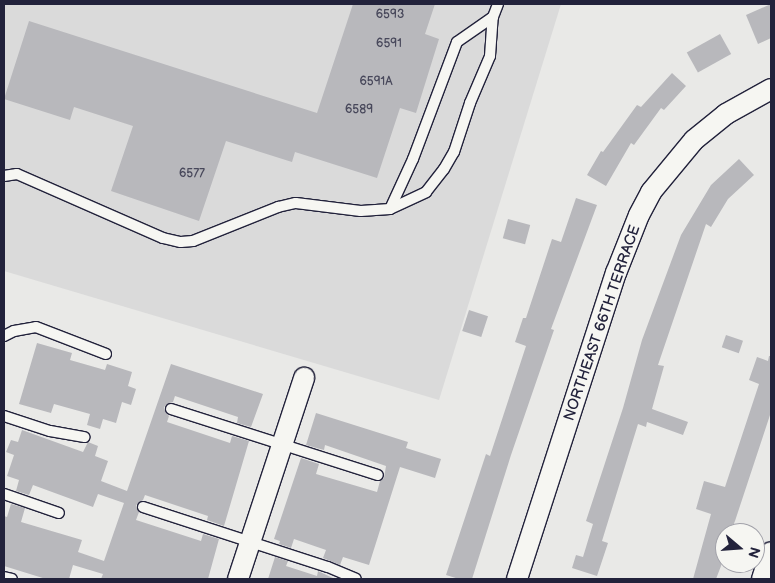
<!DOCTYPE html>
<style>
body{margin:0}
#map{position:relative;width:775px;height:583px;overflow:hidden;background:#e9e9e7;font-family:"Balsamiq Sans",sans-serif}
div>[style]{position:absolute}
.built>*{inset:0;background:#dadada}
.building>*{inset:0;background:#b8b8bc;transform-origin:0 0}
.roads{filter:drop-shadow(1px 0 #22223b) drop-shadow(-1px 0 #22223b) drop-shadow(0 1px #22223b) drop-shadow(0 -1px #22223b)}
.lane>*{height:10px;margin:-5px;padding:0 5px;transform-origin:5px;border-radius:5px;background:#f6f6f2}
.street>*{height:20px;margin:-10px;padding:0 10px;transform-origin:10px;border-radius:10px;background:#f6f6f2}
span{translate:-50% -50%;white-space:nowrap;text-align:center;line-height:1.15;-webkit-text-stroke:4px #f6f6f2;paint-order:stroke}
.number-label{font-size:12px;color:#48485b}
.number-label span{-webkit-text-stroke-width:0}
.street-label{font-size:15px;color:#22223b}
.frame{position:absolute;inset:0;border:5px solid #22223b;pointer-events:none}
.north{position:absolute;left:715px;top:523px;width:50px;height:50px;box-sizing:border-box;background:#f6f6f2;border:1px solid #a1a1a9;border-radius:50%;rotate:108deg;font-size:14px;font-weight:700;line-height:20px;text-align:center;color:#22223b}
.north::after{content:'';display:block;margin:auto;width:18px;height:22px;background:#22223b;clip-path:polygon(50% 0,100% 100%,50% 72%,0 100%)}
</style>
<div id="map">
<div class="built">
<div style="clip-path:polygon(4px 4px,561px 4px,439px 400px,4px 271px)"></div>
</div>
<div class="building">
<div style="clip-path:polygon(353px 4px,435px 4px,425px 34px,439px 39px,416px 113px,400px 108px,377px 178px,295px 152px,292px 162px,226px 141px,199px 221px,111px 191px,133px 126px,74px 107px,70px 120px,4px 99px,29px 21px,317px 113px)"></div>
<div style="clip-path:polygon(771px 4px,771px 38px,758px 44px,746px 15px)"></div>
<div style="left:720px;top:34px;width:23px;height:38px;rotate:61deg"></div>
<div style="clip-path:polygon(672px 73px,686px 86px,664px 110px,661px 108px,634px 145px,631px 143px,606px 186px,587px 175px,601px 151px,603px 152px,637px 105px,641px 107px)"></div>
<div style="clip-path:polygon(739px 159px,754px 175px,728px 199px,711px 227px,706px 224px,658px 365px,664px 366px,652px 409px,688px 422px,683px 435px,647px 422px,646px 427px,638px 424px,602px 541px,608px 543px,597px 576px,572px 568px,576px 555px,583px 557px,593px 524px,586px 521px,623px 408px,642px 340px,681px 235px,711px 185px)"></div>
<div style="clip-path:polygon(576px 198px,597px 205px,551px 329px,554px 330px,511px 455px,472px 579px,459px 579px,446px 575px,486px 454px,490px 456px,526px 346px,515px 342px,523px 318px,526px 318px,552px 239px,561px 242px)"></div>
<div style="left:508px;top:219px;width:23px;height:20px;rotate:15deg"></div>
<div style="left:469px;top:310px;width:20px;height:22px;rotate:18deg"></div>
<div style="left:726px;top:335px;width:18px;height:13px;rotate:19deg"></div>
<div style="clip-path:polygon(37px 343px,72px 353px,70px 360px,105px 370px,107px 364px,132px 372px,128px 386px,136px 389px,131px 405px,122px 402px,116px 423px,103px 419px,100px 429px,87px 425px,90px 414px,54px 404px,51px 413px,19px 404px)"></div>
<div style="clip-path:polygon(769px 356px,771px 356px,771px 412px,735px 521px,730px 533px,725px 533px,725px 552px,721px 566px,716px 579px,693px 579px,711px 514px,696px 509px,704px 481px,725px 487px,759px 384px,749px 380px,757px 357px,768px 361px)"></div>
<div style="clip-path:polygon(171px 364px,263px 394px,251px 427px,237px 423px,238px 417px,175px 396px,173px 402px,167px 404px,164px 407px,166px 413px,169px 416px,167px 422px,230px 443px,232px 436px,249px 441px,224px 526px,207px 520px,208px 516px,145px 495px,143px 500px,136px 505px,139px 512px,136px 520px,201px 541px,203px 534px,219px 539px,208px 579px,101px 579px,103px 574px,73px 565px,69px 579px,46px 579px,4px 566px,4px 516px,7px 517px,11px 504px,25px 508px,21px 522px,82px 540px,78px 552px,104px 561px,124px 503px,98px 494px,93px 507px,33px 485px,29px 495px,16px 491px,19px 480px,7px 476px,14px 455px,6px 452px,11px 440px,18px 442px,22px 430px,83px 452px,88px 442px,98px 446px,95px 456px,108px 461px,101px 481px,127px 491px)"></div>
<div style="clip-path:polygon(316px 413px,408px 442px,406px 448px,441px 459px,435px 478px,400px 467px,369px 565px,343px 557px,340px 565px,323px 558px,326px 550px,294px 539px,291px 548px,279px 544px,280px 541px,274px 539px,301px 458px,319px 464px,316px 474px,377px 492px,380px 481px,384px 478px,386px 466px,325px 445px,324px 450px,306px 445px)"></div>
<div style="clip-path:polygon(275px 557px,288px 561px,286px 566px,317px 576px,318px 571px,335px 579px,268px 579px)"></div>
</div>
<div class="roads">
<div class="lane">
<div style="left:4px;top:176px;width:13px;rotate:-9deg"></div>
<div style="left:17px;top:174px;width:159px;rotate:23.7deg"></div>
<div style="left:163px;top:238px;width:18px;rotate:13deg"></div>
<div style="left:181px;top:242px;width:12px;rotate:-5deg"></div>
<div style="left:193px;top:241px;width:92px;rotate:-21.8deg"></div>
<div style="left:278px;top:207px;width:18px;rotate:-13deg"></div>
<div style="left:296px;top:203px;width:65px;rotate:7deg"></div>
<div style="left:361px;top:211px;width:29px;rotate:-4deg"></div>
<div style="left:390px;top:209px;width:40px;rotate:-25deg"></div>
<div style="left:426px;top:192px;width:29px;rotate:-52deg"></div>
<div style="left:444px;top:169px;width:20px;rotate:-60deg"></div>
<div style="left:454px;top:152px;width:52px;rotate:-71.9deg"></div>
<div style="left:470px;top:103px;width:51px;rotate:-66.9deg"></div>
<div style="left:490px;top:56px;width:39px;rotate:-86deg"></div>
<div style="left:493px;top:17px;width:14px;rotate:-69deg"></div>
<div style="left:390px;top:209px;width:55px;rotate:-65.3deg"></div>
<div style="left:413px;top:159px;width:125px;rotate:-69.4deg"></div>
<div style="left:457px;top:42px;width:44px;rotate:-34.8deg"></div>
<div style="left:4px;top:336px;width:11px;rotate:-27deg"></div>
<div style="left:14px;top:331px;width:22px;rotate:-10deg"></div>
<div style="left:36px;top:327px;width:75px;rotate:21.1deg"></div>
<div style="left:171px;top:409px;width:217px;rotate:17.7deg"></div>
<div style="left:4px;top:416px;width:48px;rotate:18.1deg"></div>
<div style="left:50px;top:431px;width:35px;rotate:10deg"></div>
<div style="left:4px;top:494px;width:58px;rotate:19.1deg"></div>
<div style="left:143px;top:507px;width:194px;rotate:18deg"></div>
<div style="left:328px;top:567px;width:30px;rotate:23deg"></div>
<div style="left:4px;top:577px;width:8px;rotate:14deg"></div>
</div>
<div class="street">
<div style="left:238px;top:579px;width:212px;rotate:-71.8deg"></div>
<div style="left:517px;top:579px;width:322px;rotate:-72.1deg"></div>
<div style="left:616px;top:273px;width:62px;rotate:-68.4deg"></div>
<div style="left:639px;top:215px;width:26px;rotate:-62deg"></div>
<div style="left:651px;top:192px;width:67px;rotate:-50.4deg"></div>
<div style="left:694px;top:140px;width:41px;rotate:-39.1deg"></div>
<div style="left:726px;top:114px;width:51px;rotate:-29.1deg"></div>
<div style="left:762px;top:579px;width:28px;rotate:-72deg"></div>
</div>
</div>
<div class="number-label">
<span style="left:390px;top:15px">6593</span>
<span style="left:389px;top:44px">6591</span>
<span style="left:376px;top:82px">6591A</span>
<span style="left:359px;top:110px">6589</span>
<span style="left:192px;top:174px">6577</span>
</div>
<div class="street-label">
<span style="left:602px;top:323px;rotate:-71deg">NORTHEAST 66TH TERRACE</span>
</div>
<div class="frame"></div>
<div class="north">N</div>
</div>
